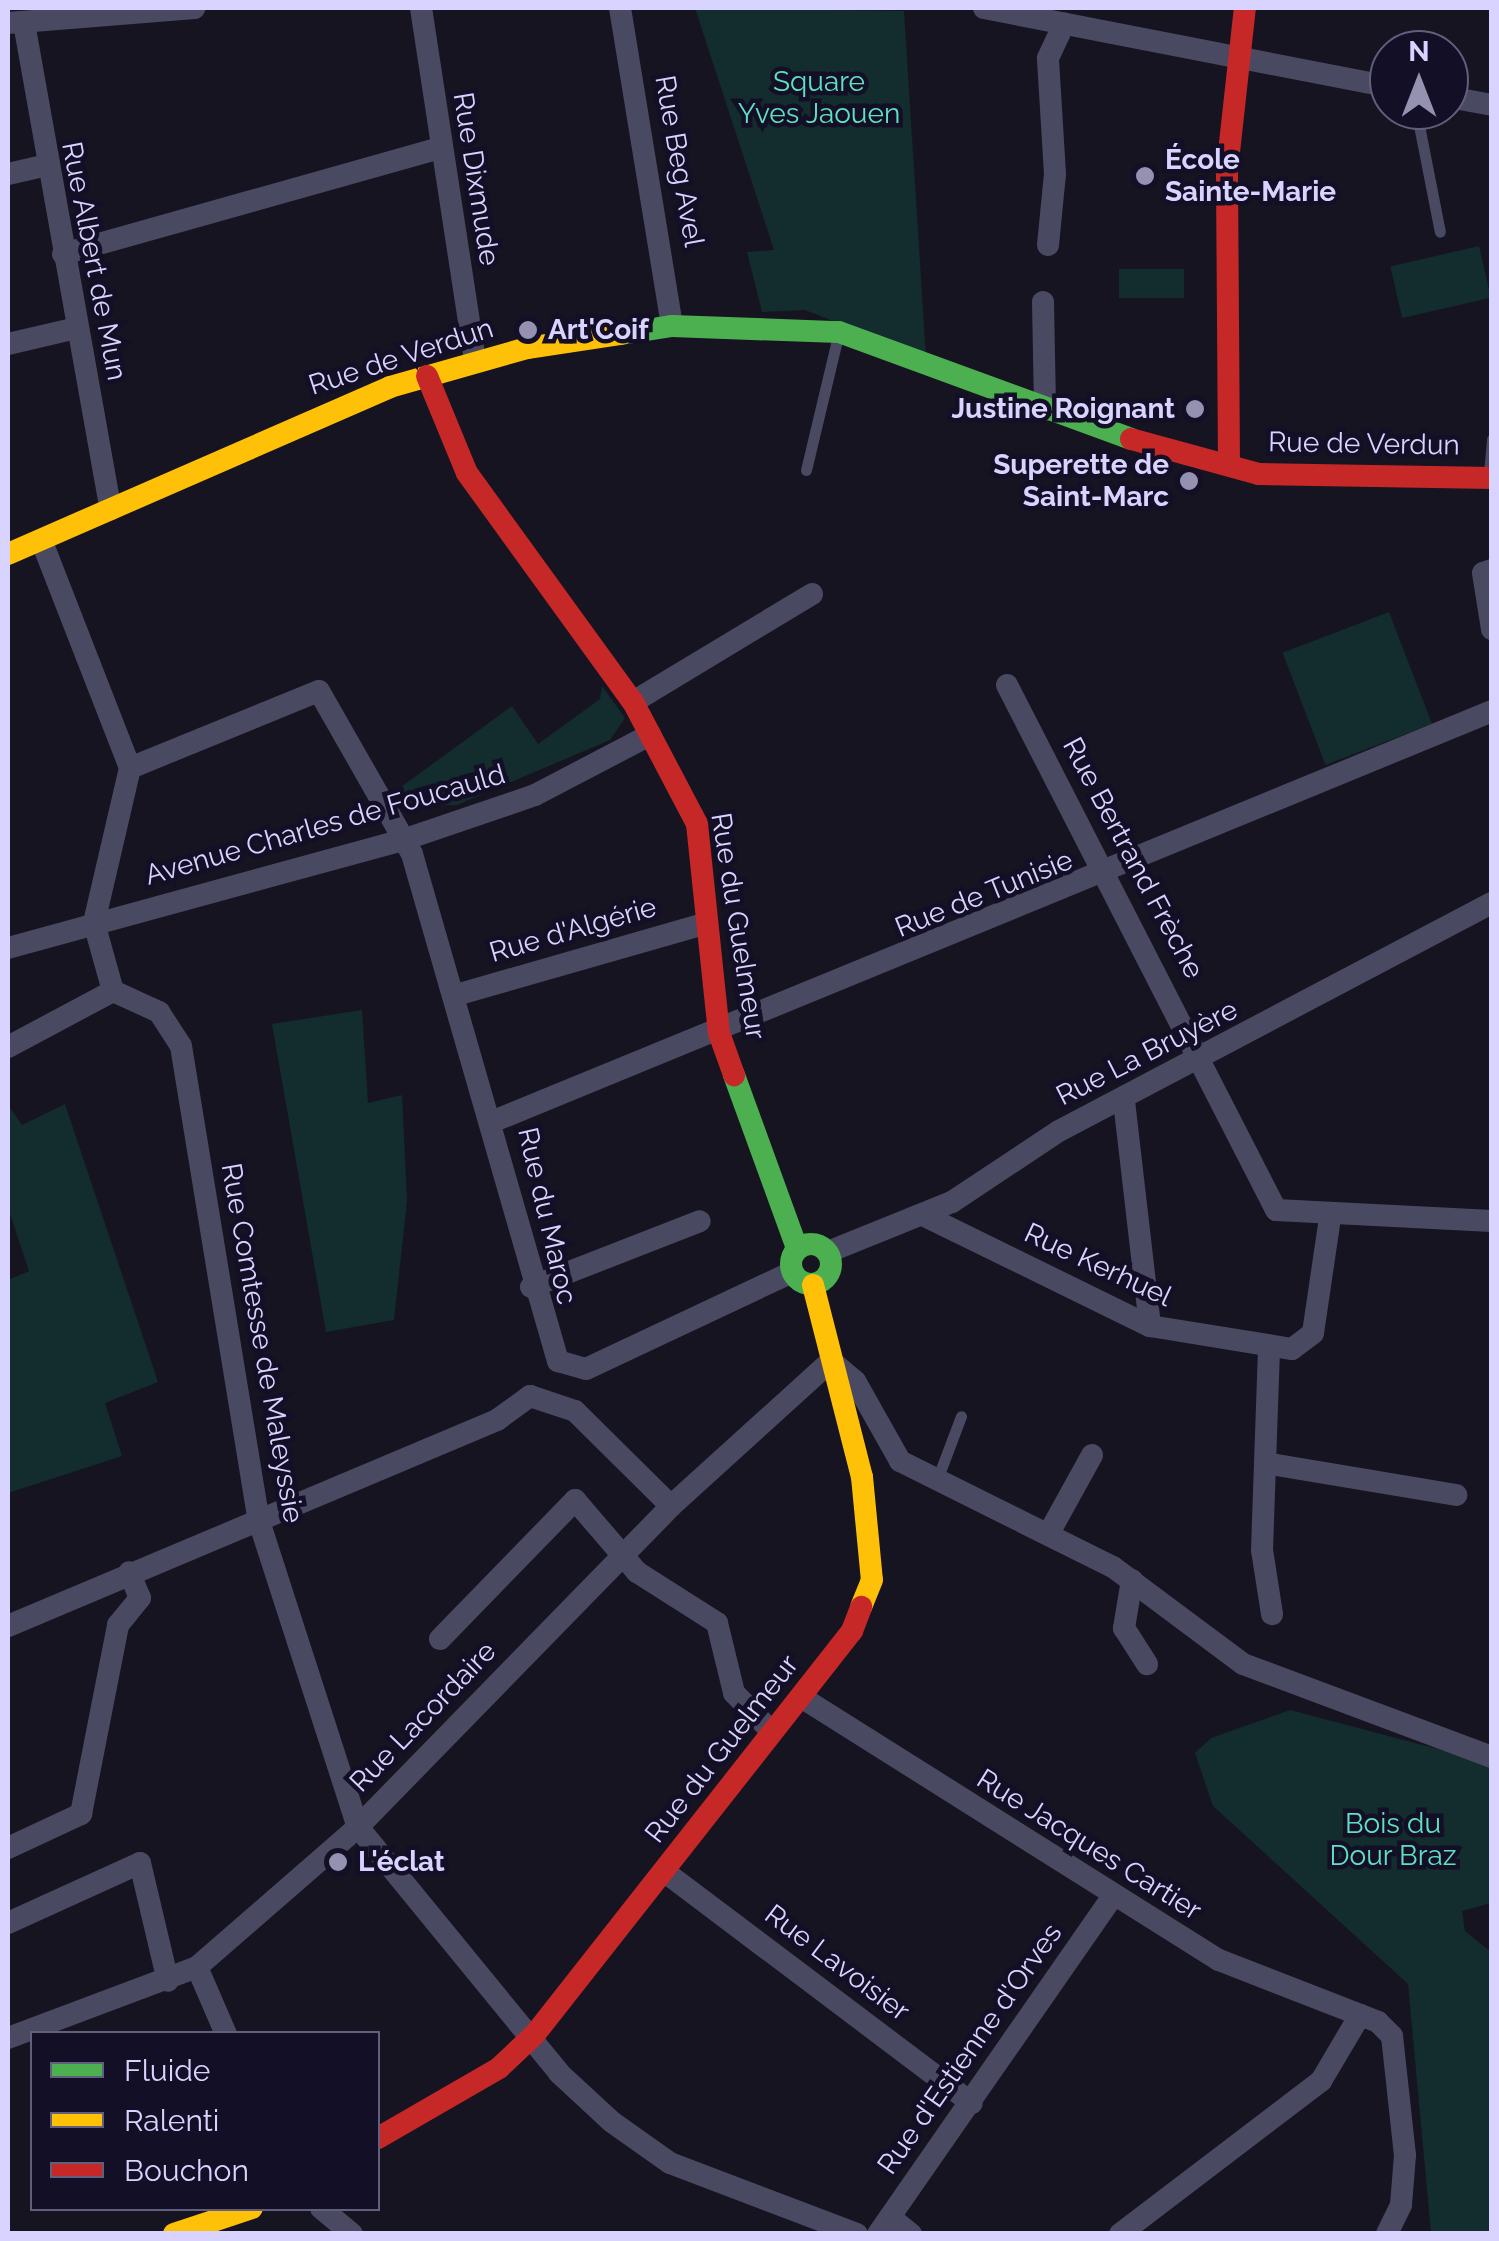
<!DOCTYPE html>
<meta charset="utf-8">
<style>
body{margin:0}
#map{position:relative;width:1499px;height:2241px;overflow:hidden;background:#161421;font-family:Raleway,sans-serif}
div>[style]{position:absolute}
.green>*{inset:0;background:#132c2d;transform-origin:0 0}
.lane>*{height:11px;margin:-5.5px;padding:0 5.5px;transform-origin:5.5px;border-radius:5.5px;background:#4a4962}
.street>*{height:22px;margin:-11px;padding:0 11px;transform-origin:11px;border-radius:11px;background:#4a4962}
.fast>*{height:22px;margin:-11px;padding:0 11px;transform-origin:11px;border-radius:11px;background:#4caf50}
.fast>.ring{margin:-11px;padding:0;box-sizing:content-box;background:none;border:22px solid #4caf50;border-radius:50%}
.slow>*{height:22px;margin:-11px;padding:0 11px;transform-origin:11px;border-radius:11px;background:#ffc107}
.jam>*{height:22px;margin:-11px;padding:0 11px;transform-origin:11px;border-radius:11px;background:#c62828}
.dots>*{width:28px;height:28px;translate:-50% -50%;box-sizing:border-box;border:5px solid #130f26;border-radius:50%}
span{translate:-50% -50%;white-space:nowrap;text-align:center;line-height:1.15;-webkit-text-stroke:9px #130f26;paint-order:stroke}
.park-label{font-size:28px;color:#5fe0c0}
.poi-label{font-size:28px;color:#d9d4ff;font-weight:700}
.left{translate:0 -50%;text-align:left}
.right{translate:-100% -50%;text-align:right}
.street-label{font-size:28px;color:#d9d4ff}
.frame{position:absolute;inset:0;border:10px solid #d9d4ff;pointer-events:none}
.legend{position:absolute;left:30px;top:2031px;width:350px;height:180px;box-sizing:border-box;background:#130f26;border:2px solid #625e7d;margin:0;padding:12px 18px;list-style:none;font-size:30px;color:#d9d4ff}
.legend li{display:flex;align-items:center;gap:20px;height:50px}
.legend b{width:50px;border:2px solid #625e7d}
.north{position:absolute;left:1369px;top:30px;width:100px;height:100px;box-sizing:border-box;background:#130f26;border:2px solid #625e7d;border-radius:50%;rotate:0deg;font-size:28px;font-weight:700;line-height:40px;text-align:center;color:#d9d4ff}
.north::after{content:'';display:block;margin:auto;width:35px;height:45px;background:#9591b1;clip-path:polygon(50% 0,100% 100%,50% 72%,0 100%)}
</style>
<div id="map">
<div class="green">
<div style="clip-path:polygon(695px 8px,904px 11px,926px 357px,805px 310px,762px 312px,747px 252px,774px 250px)"></div>
<div style="left:1479px;top:246px;width:53px;height:91px;rotate:77deg"></div>
<div style="left:1119px;top:269px;width:65px;height:29px"></div>
<div style="left:1389px;top:612px;width:120px;height:114px;rotate:69deg"></div>
<div style="clip-path:polygon(602px 686px,625px 718px,610px 740px,457px 805px,397px 806px,390px 795px,512px 706px,538px 744px,600px 699px)"></div>
<div style="clip-path:polygon(362px 1010px,368px 1103px,402px 1095px,407px 1201px,394px 1320px,326px 1332px,272px 1024px)"></div>
<div style="clip-path:polygon(65px 1104px,158px 1382px,105px 1403px,122px 1456px,8px 1493px,8px 1280px,29px 1271px,8px 1208px,8px 1105px,22px 1125px)"></div>
<div style="clip-path:polygon(1290px 1710px,1491px 1763px,1491px 1903px,1462px 1911px,1465px 1931px,1491px 1952px,1491px 2233px,1431px 2233px,1408px 1984px,1213px 1806px,1195px 1753px,1211px 1738px)"></div>
</div>
<div class="lane">
<div style="left:1416px;top:110px;width:124px;rotate:78.9deg"></div>
<div style="left:806px;top:470px;width:142px;rotate:-76.6deg"></div>
<div style="left:1489px;top:474px;width:35px;rotate:-85deg"></div>
<div style="left:938px;top:1477px;width:65px;rotate:-69.3deg"></div>
</div>
<div class="street">
<div style="left:421px;top:8px;width:356px;rotate:81.3deg"></div>
<div style="left:620px;top:8px;width:322px;rotate:80.7deg"></div>
<div style="left:984px;top:8px;width:413px;rotate:11deg"></div>
<div style="left:8px;top:23px;width:187px;rotate:-4.6deg"></div>
<div style="left:24px;top:23px;width:494px;rotate:79.9deg"></div>
<div style="left:1449px;top:97px;width:44px;rotate:10.5deg"></div>
<div style="left:8px;top:174px;width:37px;rotate:-13deg"></div>
<div style="left:1048px;top:245px;width:71px;rotate:-84.4deg"></div>
<div style="left:1055px;top:174px;width:116px;rotate:-93.5deg"></div>
<div style="left:1048px;top:58px;width:38px;rotate:-65deg"></div>
<div style="left:63px;top:254px;width:392px;rotate:-15.7deg"></div>
<div style="left:1043px;top:302px;width:108px;rotate:88.9deg"></div>
<div style="left:8px;top:344px;width:71px;rotate:-13.1deg"></div>
<div style="left:42px;top:542px;width:243px;rotate:68.7deg"></div>
<div style="left:130px;top:768px;width:159px;rotate:103.1deg"></div>
<div style="left:94px;top:923px;width:71px;rotate:74.4deg"></div>
<div style="left:113px;top:991px;width:51px;rotate:24.5deg"></div>
<div style="left:159px;top:1012px;width:40px;rotate:57.1deg"></div>
<div style="left:181px;top:1046px;width:478px;rotate:80.7deg"></div>
<div style="left:258px;top:1518px;width:325px;rotate:72.1deg"></div>
<div style="left:358px;top:1827px;width:318px;rotate:50.7deg"></div>
<div style="left:559px;top:2073px;width:72px;rotate:42.8deg"></div>
<div style="left:612px;top:2122px;width:71px;rotate:35.3deg"></div>
<div style="left:670px;top:2163px;width:200px;rotate:20.8deg"></div>
<div style="left:1492px;top:570px;width:9px;rotate:162deg"></div>
<div style="left:1483px;top:573px;width:57px;rotate:80.9deg"></div>
<div style="left:1007px;top:685px;width:590px;rotate:62.87deg"></div>
<div style="left:1276px;top:1210px;width:216px;rotate:2.9deg"></div>
<div style="left:633px;top:702px;width:209px;rotate:-31.1deg"></div>
<div style="left:130px;top:768px;width:204px;rotate:-22.2deg"></div>
<div style="left:319px;top:691px;width:188px;rotate:60.3deg"></div>
<div style="left:412px;top:854px;width:528px;rotate:73.94deg"></div>
<div style="left:558px;top:1361px;width:29px;rotate:16deg"></div>
<div style="left:586px;top:1369px;width:228px;rotate:-25.2deg"></div>
<div style="left:8px;top:948px;width:409px;rotate:-15.3deg"></div>
<div style="left:403px;top:840px;width:139px;rotate:-18.8deg"></div>
<div style="left:535px;top:795px;width:130px;rotate:-27.6deg"></div>
<div style="left:456px;top:995px;width:261px;rotate:-16deg"></div>
<div style="left:8px;top:1047px;width:119px;rotate:-28.1deg"></div>
<div style="left:1124px;top:1101px;width:226px;rotate:83.4deg"></div>
<div style="left:494px;top:1121px;width:1079px;rotate:-22.33deg"></div>
<div style="left:923px;top:1215px;width:253px;rotate:26.1deg"></div>
<div style="left:1150px;top:1326px;width:144px;rotate:9.2deg"></div>
<div style="left:1292px;top:1349px;width:26px;rotate:-37deg"></div>
<div style="left:1313px;top:1333px;width:116px;rotate:-81.6deg"></div>
<div style="left:828px;top:1252px;width:134px;rotate:-22deg"></div>
<div style="left:952px;top:1202px;width:128px;rotate:-33.6deg"></div>
<div style="left:1059px;top:1131px;width:489px;rotate:-27.8deg"></div>
<div style="left:531px;top:1287px;width:181px;rotate:-21.3deg"></div>
<div style="left:1269px;top:1349px;width:201px;rotate:92deg"></div>
<div style="left:1262px;top:1550px;width:65px;rotate:81.1deg"></div>
<div style="left:1265px;top:1463px;width:194px;rotate:9.5deg"></div>
<div style="left:1049px;top:1533px;width:89px;rotate:-61.1deg"></div>
<div style="left:1132px;top:1580px;width:49px;rotate:99.5deg"></div>
<div style="left:1124px;top:1628px;width:43px;rotate:57.4deg"></div>
<div style="left:8px;top:1626px;width:531px;rotate:-22.84deg"></div>
<div style="left:497px;top:1420px;width:41px;rotate:-36deg"></div>
<div style="left:530px;top:1396px;width:47px;rotate:18.4deg"></div>
<div style="left:575px;top:1411px;width:135px;rotate:44.7deg"></div>
<div style="left:440px;top:1639px;width:194px;rotate:-45.8deg"></div>
<div style="left:575px;top:1500px;width:95px;rotate:49.3deg"></div>
<div style="left:637px;top:1572px;width:95px;rotate:32.5deg"></div>
<div style="left:717px;top:1623px;width:72px;rotate:76.3deg"></div>
<div style="left:734px;top:1693px;width:54px;rotate:45.7deg"></div>
<div style="left:801px;top:1697px;width:494px;rotate:32.2deg"></div>
<div style="left:1219px;top:1960px;width:171px;rotate:21.3deg"></div>
<div style="left:1378px;top:2022px;width:20px;rotate:45deg"></div>
<div style="left:1392px;top:2036px;width:120px;rotate:83.8deg"></div>
<div style="left:1405px;top:2155px;width:50px;rotate:94.6deg"></div>
<div style="left:1401px;top:2205px;width:32px;rotate:116deg"></div>
<div style="left:8px;top:1848px;width:81px;rotate:-25deg"></div>
<div style="left:81px;top:1814px;width:193px;rotate:-78.9deg"></div>
<div style="left:118px;top:1625px;width:35px;rotate:-51deg"></div>
<div style="left:140px;top:1598px;width:28px;rotate:-113deg"></div>
<div style="left:665px;top:1872px;width:384px;rotate:37deg"></div>
<div style="left:8px;top:1923px;width:145px;rotate:-24.4deg"></div>
<div style="left:140px;top:1863px;width:121px;rotate:76.7deg"></div>
<div style="left:197px;top:1967px;width:73px;rotate:66.6deg"></div>
<div style="left:8px;top:2038px;width:202px;rotate:-20.6deg"></div>
<div style="left:197px;top:1967px;width:213px;rotate:-41deg"></div>
<div style="left:358px;top:1827px;width:448px;rotate:-45.7deg"></div>
<div style="left:671px;top:1506px;width:216px;rotate:-42.2deg"></div>
<div style="left:831px;top:1361px;width:31px;rotate:40deg"></div>
<div style="left:855px;top:1381px;width:92px;rotate:60.6deg"></div>
<div style="left:900px;top:1461px;width:238px;rotate:26.5deg"></div>
<div style="left:1113px;top:1567px;width:162px;rotate:36.7deg"></div>
<div style="left:1243px;top:1664px;width:266px;rotate:20.5deg"></div>
<div style="left:321px;top:2208px;width:40px;rotate:40deg"></div>
<div style="left:890px;top:2217px;width:27px;rotate:39deg"></div>
<div style="left:878px;top:2234px;width:408px;rotate:-55.2deg"></div>
<div style="left:1120px;top:2234px;width:253px;rotate:-37.3deg"></div>
<div style="left:1321px;top:2081px;width:77px;rotate:-59.4deg"></div>
</div>
<div class="fast">
<div style="left:621px;top:334px;width:52px;rotate:-8.9deg"></div>
<div style="left:672px;top:326px;width:167px;rotate:2.1deg"></div>
<div style="left:839px;top:332px;width:311px;rotate:20.1deg"></div>
<div style="left:734px;top:1075px;width:184px;rotate:70deg"></div>
<div class="ring" style="left:791px;top:1244px;width:18px;height:18px"></div>
</div>
<div class="slow">
<div style="left:8px;top:554px;width:417px;rotate:-23.6deg"></div>
<div style="left:390px;top:387px;width:142px;rotate:-15.9deg"></div>
<div style="left:527px;top:348px;width:95px;rotate:-8.5deg"></div>
<div style="left:813px;top:1285px;width:198px;rotate:75.7deg"></div>
<div style="left:862px;top:1477px;width:103px;rotate:84.5deg"></div>
<div style="left:872px;top:1580px;width:29px;rotate:112deg"></div>
<div style="left:174px;top:2234px;width:82px;rotate:-18.4deg"></div>
</div>
<div class="jam">
<div style="left:427px;top:376px;width:105px;rotate:67.6deg"></div>
<div style="left:467px;top:473px;width:283px;rotate:54.1deg"></div>
<div style="left:633px;top:702px;width:138px;rotate:62.3deg"></div>
<div style="left:697px;top:824px;width:210px;rotate:84deg"></div>
<div style="left:719px;top:1033px;width:45px;rotate:70.3deg"></div>
<div style="left:1131px;top:439px;width:133px;rotate:15.3deg"></div>
<div style="left:1259px;top:474px;width:233px;rotate:1deg"></div>
<div style="left:1229px;top:464px;width:294px;rotate:-90.4deg"></div>
<div style="left:1227px;top:170px;width:163px;rotate:-83.7deg"></div>
<div style="left:378px;top:2138px;width:140px;rotate:-30deg"></div>
<div style="left:499px;top:2068px;width:50px;rotate:-43.4deg"></div>
<div style="left:535px;top:2034px;width:513px;rotate:-51.81deg"></div>
<div style="left:852px;top:1631px;width:26px;rotate:-69deg"></div>
</div>
<div class="dots">
<div style="left:1145px;top:176px;background:#9591b1"></div>
<div style="left:528px;top:330px;background:#9591b1"></div>
<div style="left:1195px;top:409px;background:#9591b1"></div>
<div style="left:1189px;top:481px;background:#9591b1"></div>
<div style="left:338px;top:1862px;background:#9591b1"></div>
</div>
<div class="park-label">
<span style="left:819px;top:98px">Square<br>Yves Jaouen</span>
<span style="left:1393px;top:1840px">Bois du<br>Dour Braz</span>
</div>
<div class="poi-label">
<span class="left" style="left:1165px;top:176px">École<br>Sainte-Marie</span>
<span class="left" style="left:548px;top:330px">Art'Coif</span>
<span class="right" style="left:1175px;top:409px">Justine Roignant</span>
<span class="right" style="left:1169px;top:481px">Superette de<br>Saint-Marc</span>
<span class="left" style="left:358px;top:1862px">L'éclat</span>
</div>
<div class="street-label">
<span style="left:679px;top:161px;rotate:80deg">Rue Beg Avel</span>
<span style="left:476px;top:179px;rotate:81deg">Rue Dixmude</span>
<span style="left:94px;top:261px;rotate:79deg">Rue Albert de Mun</span>
<span style="left:401px;top:357px;rotate:-18deg">Rue de Verdun</span>
<span style="left:1364px;top:444px;rotate:1deg">Rue de Verdun</span>
<span style="left:325px;top:825px;rotate:-16deg">Avenue Charles de Foucauld</span>
<span style="left:1133px;top:858px;rotate:62deg">Rue Bertrand Frèche</span>
<span style="left:984px;top:894px;rotate:-22deg">Rue de Tunisie</span>
<span style="left:738px;top:926px;rotate:81deg">Rue du Guelmeur</span>
<span style="left:573px;top:930px;rotate:-16deg">Rue d'Algérie</span>
<span style="left:1147px;top:1053px;rotate:-27deg">Rue La Bruyère</span>
<span style="left:547px;top:1216px;rotate:77deg">Rue du Maroc</span>
<span style="left:1098px;top:1265px;rotate:25deg">Rue Kerhuel</span>
<span style="left:262px;top:1343px;rotate:80deg">Rue Comtesse de Maleyssie</span>
<span style="left:423px;top:1717px;rotate:-46deg">Rue Lacordaire</span>
<span style="left:722px;top:1749px;rotate:-52deg">Rue du Guelmeur</span>
<span style="left:1089px;top:1845px;rotate:32deg">Rue Jacques Cartier</span>
<span style="left:837px;top:1963px;rotate:37deg">Rue Lavoisier</span>
<span style="left:970px;top:2049px;rotate:-55deg">Rue d'Estienne d'Orves</span>
</div>
<div class="frame"></div>
<ul class="legend">
<li><b style="height:12px;background:#4caf50"></b>Fluide</li>
<li><b style="height:12px;background:#ffc107"></b>Ralenti</li>
<li><b style="height:12px;background:#c62828"></b>Bouchon</li>
</ul>
<div class="north">N</div>
</div>
